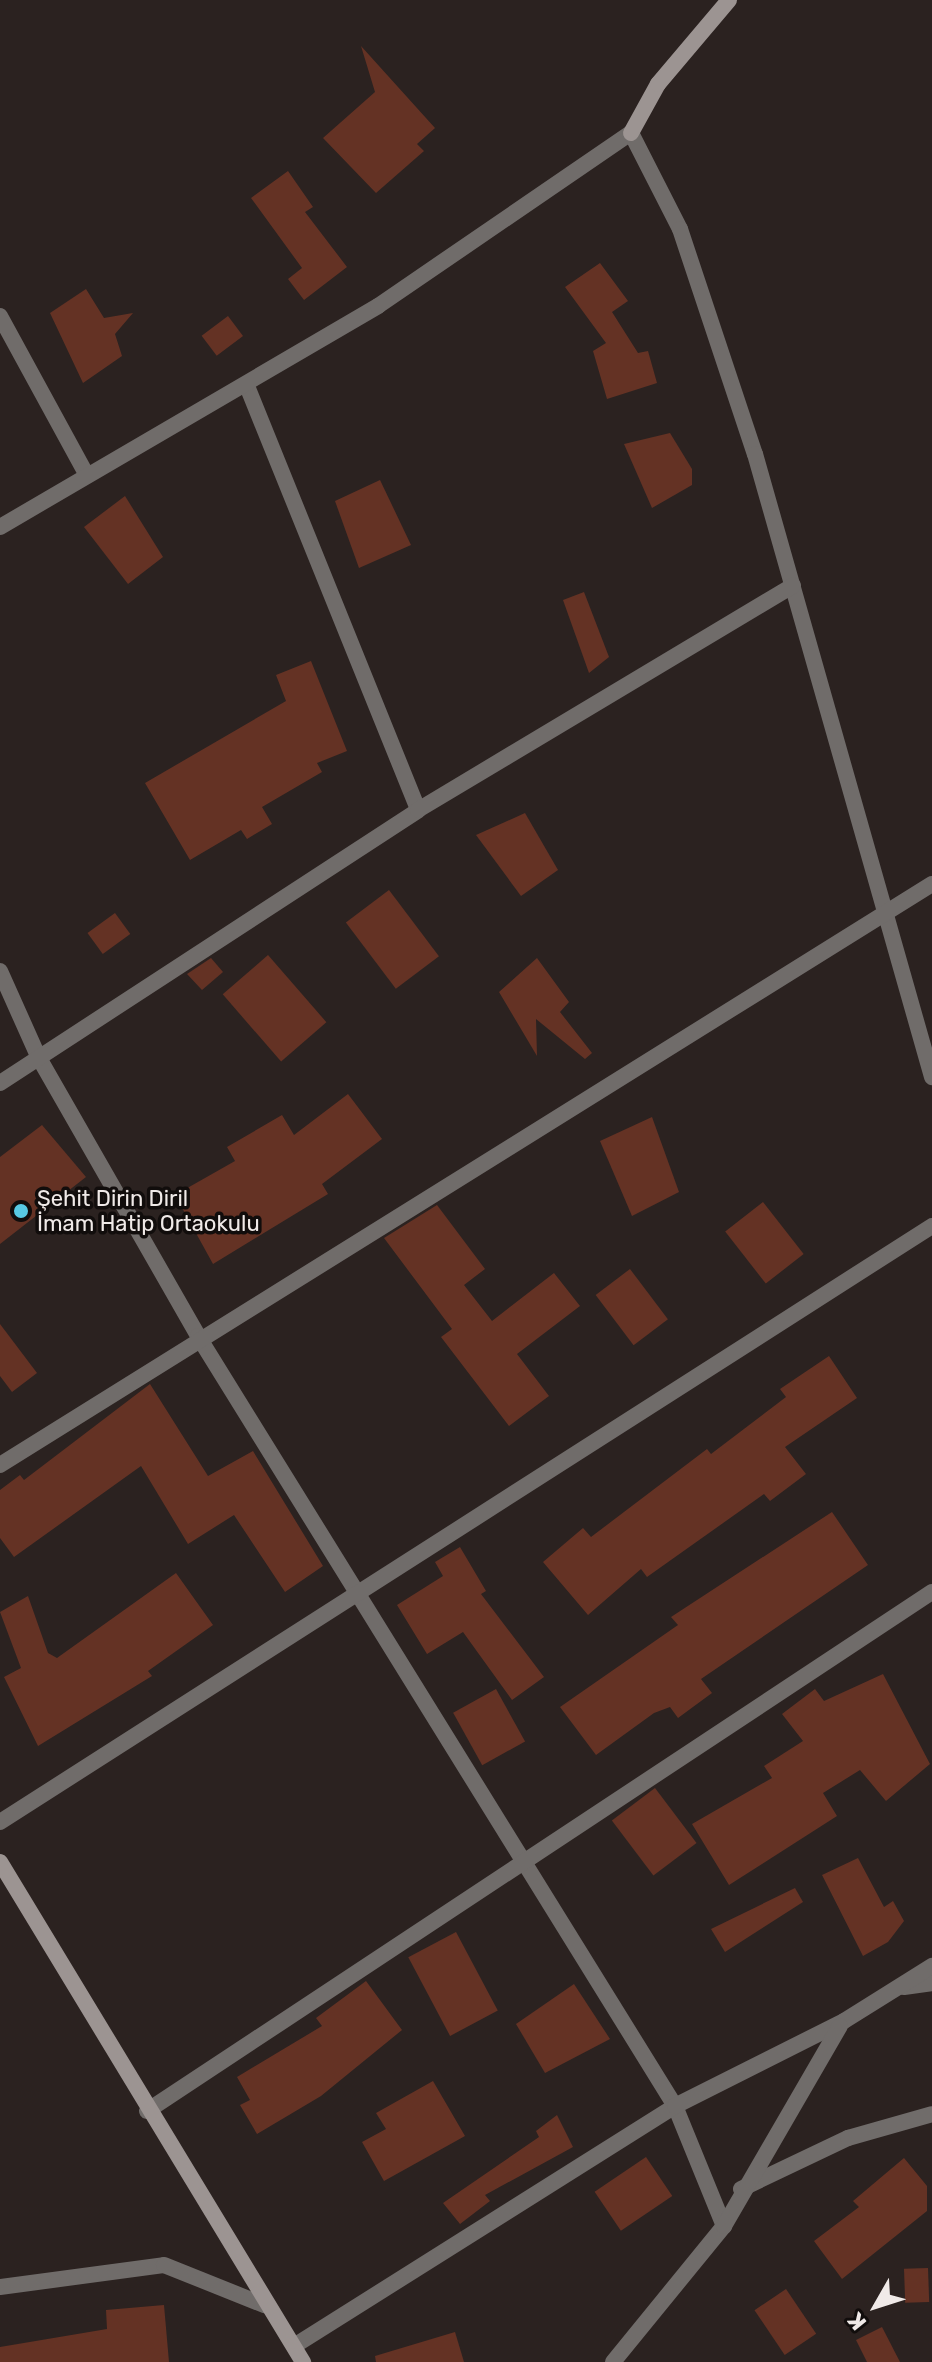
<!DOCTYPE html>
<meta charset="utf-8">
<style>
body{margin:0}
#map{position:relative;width:932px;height:2362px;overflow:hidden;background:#2b2220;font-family:Rubik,sans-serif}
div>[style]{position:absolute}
.building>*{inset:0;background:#643224;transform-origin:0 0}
.street>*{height:16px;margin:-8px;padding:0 8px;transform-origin:8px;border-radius:8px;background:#706c6a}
.secondary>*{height:16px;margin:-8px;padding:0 8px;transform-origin:8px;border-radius:8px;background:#9c9492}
.dots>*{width:22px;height:22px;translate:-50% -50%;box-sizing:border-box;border:4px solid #110d0c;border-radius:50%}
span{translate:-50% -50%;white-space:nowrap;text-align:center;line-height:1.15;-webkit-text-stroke:7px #110d0c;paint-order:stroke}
.poi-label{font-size:22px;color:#f0eae8}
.left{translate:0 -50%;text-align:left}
.north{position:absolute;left:836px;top:2266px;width:80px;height:80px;-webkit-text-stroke:6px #110d0c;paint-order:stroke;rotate:231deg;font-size:22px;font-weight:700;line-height:32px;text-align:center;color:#f0eae8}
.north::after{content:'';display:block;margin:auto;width:28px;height:36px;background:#f0eae8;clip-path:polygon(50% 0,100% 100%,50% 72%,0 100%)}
</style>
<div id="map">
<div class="building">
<div style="clip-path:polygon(361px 46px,435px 128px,417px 144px,424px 151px,376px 193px,323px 138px,375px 92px)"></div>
<div style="clip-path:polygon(288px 171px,313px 207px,305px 212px,347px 267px,304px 300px,288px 279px,302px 268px,251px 198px)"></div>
<div style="clip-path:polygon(600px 263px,628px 301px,612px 312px,638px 353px,648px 351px,657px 383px,607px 399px,593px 351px,606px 343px,565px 287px)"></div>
<div style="clip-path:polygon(86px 289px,104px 318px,133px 313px,115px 334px,122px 356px,83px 383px,50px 313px)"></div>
<div style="left:228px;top:316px;width:25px;height:33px;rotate:53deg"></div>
<div style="clip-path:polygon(670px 433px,692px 469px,692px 485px,652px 508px,624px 444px)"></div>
<div style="clip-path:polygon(380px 480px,411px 545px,359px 568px,335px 501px)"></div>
<div style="clip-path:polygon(125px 496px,163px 557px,128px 584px,84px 527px)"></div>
<div style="clip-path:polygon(584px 592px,609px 657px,589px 673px,563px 600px)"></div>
<div style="clip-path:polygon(311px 661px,347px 751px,317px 763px,322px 772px,262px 807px,272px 824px,247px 839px,241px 830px,190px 860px,145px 783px,286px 701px,276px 675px)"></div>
<div style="clip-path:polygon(525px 813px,558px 870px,521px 896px,476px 835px)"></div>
<div style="left:389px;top:890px;width:83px;height:54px;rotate:53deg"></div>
<div style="left:115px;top:913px;width:26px;height:34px;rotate:54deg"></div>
<div style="left:268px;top:955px;width:89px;height:60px;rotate:49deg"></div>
<div style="clip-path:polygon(211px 958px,223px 972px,202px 990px,187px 974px)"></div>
<div style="clip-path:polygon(537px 958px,569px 1002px,560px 1012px,592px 1053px,585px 1059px,536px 1019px,537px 1056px,499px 992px)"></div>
<div style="clip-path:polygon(348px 1094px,382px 1139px,322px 1184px,328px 1194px,213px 1264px,175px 1195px,235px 1161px,227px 1147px,282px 1115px,294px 1135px)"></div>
<div style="clip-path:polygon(652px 1117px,679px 1192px,632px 1216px,600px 1141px)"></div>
<div style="clip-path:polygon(42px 1125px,86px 1177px,0 1244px,0 1157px)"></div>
<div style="left:763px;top:1202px;width:66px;height:48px;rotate:52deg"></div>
<div style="clip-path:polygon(437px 1205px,485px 1269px,464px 1285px,492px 1321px,554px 1273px,580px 1306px,517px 1354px,549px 1396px,509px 1426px,441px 1337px,452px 1329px,384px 1238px)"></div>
<div style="left:630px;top:1269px;width:63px;height:43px;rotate:53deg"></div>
<div style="clip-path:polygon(0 1324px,37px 1373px,12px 1392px,0 1376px)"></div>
<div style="clip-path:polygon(829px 1356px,857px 1398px,785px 1447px,806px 1474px,770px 1501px,764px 1494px,647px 1577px,641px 1569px,588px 1615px,543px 1562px,583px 1528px,591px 1537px,707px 1449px,711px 1454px,786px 1397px,780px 1389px)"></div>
<div style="clip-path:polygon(150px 1384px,208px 1476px,253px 1451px,323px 1566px,285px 1592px,234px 1515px,188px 1544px,141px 1466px,14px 1557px,0 1538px,0 1490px,20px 1475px,24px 1480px)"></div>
<div style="clip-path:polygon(832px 1512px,868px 1565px,701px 1679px,712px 1693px,678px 1718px,670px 1707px,654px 1713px,596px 1755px,560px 1707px,678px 1625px,671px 1617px)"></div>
<div style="clip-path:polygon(460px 1547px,486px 1591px,481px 1594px,544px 1677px,512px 1700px,463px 1632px,427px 1654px,397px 1605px,443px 1576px,435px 1562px)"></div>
<div style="clip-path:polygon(176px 1573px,213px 1625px,148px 1671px,152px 1676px,38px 1746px,4px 1677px,21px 1668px,0 1612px,28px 1596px,48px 1653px,57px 1658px)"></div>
<div style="clip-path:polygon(883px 1674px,930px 1764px,886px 1801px,860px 1770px,823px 1793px,837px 1816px,729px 1885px,692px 1824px,772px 1778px,764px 1766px,803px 1741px,782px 1714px,815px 1689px,824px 1701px)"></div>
<div style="left:496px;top:1689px;width:60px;height:49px;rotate:61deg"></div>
<div style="left:655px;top:1788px;width:69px;height:54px;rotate:53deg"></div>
<div style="clip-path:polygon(858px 1858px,884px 1907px,893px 1901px,904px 1921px,888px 1942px,863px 1956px,822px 1875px)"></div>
<div style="clip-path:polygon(795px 1888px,803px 1902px,725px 1952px,711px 1929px)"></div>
<div style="left:456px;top:1932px;width:89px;height:54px;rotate:62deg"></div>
<div style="clip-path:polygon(366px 1981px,402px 2030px,321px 2096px,257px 2134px,240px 2105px,250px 2100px,237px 2077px,322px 2026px,316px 2018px)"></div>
<div style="clip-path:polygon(574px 1984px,610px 2039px,545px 2073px,516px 2024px)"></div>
<div style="clip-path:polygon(433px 2081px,465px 2136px,384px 2181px,362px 2142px,386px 2129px,376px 2113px)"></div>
<div style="clip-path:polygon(557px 2115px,573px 2147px,485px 2195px,490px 2201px,460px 2224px,443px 2203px,539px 2137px,536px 2131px)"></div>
<div style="left:646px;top:2157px;width:47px;height:62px;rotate:56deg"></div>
<div style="clip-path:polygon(904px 2158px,927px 2186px,927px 2211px,842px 2279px,814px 2241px,859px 2207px,853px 2201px)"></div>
<div style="left:928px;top:2268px;width:34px;height:24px;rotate:88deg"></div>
<div style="left:786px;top:2289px;width:54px;height:38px;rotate:56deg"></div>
<div style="clip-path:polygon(164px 2305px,169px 2362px,0 2362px,0 2347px,107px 2329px,106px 2310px)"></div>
<div style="clip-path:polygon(882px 2327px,900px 2362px,867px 2362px,856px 2340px)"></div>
<div style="clip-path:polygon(455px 2332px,464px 2362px,376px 2362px,375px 2356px)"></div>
</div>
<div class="street">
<div style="left:0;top:316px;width:180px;rotate:61.4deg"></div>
<div style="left:247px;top:386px;width:457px;rotate:68deg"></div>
<div style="left:0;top:527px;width:438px;rotate:-30.3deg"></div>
<div style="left:378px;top:306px;width:306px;rotate:-34.4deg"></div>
<div style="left:631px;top:133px;width:108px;rotate:63deg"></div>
<div style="left:680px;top:229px;width:237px;rotate:71.6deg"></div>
<div style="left:755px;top:454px;width:648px;rotate:74.14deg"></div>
<div style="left:0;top:971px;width:95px;rotate:65.9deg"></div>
<div style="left:39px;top:1058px;width:320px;rotate:60.2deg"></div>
<div style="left:198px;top:1336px;width:906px;rotate:58.22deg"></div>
<div style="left:675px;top:2106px;width:130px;rotate:67.8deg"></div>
<div style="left:0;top:1083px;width:499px;rotate:-33.1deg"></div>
<div style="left:418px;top:810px;width:437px;rotate:-30.9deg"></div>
<div style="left:0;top:1465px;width:1098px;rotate:-31.94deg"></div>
<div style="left:0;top:1822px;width:1106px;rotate:-32.6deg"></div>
<div style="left:904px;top:1987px;width:28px;rotate:-8deg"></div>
<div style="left:147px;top:2111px;width:941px;rotate:-33.47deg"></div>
<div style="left:741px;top:2189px;width:119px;rotate:-25.5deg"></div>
<div style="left:848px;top:2138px;width:87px;rotate:-15.9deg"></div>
<div style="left:0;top:2287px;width:165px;rotate:-7.6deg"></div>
<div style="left:164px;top:2265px;width:108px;rotate:21.8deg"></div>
<div style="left:294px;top:2346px;width:450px;rotate:-32.2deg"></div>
<div style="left:675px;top:2106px;width:189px;rotate:-26.7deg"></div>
<div style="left:844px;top:2021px;width:104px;rotate:-32deg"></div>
<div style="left:613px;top:2362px;width:176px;rotate:-50.8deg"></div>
<div style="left:724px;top:2226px;width:231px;rotate:-59.9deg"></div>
</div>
<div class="secondary">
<div style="left:631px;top:133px;width:56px;rotate:-61.1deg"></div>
<div style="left:658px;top:84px;width:110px;rotate:-49.8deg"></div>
<div style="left:0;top:1862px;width:585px;rotate:58.78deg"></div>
</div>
<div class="dots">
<div style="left:21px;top:1211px;background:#58c9e3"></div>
</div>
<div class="poi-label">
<span class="left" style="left:37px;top:1211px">Şehit Dirin Diril<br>İmam Hatip Ortaokulu</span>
</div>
<div class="north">K</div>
</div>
